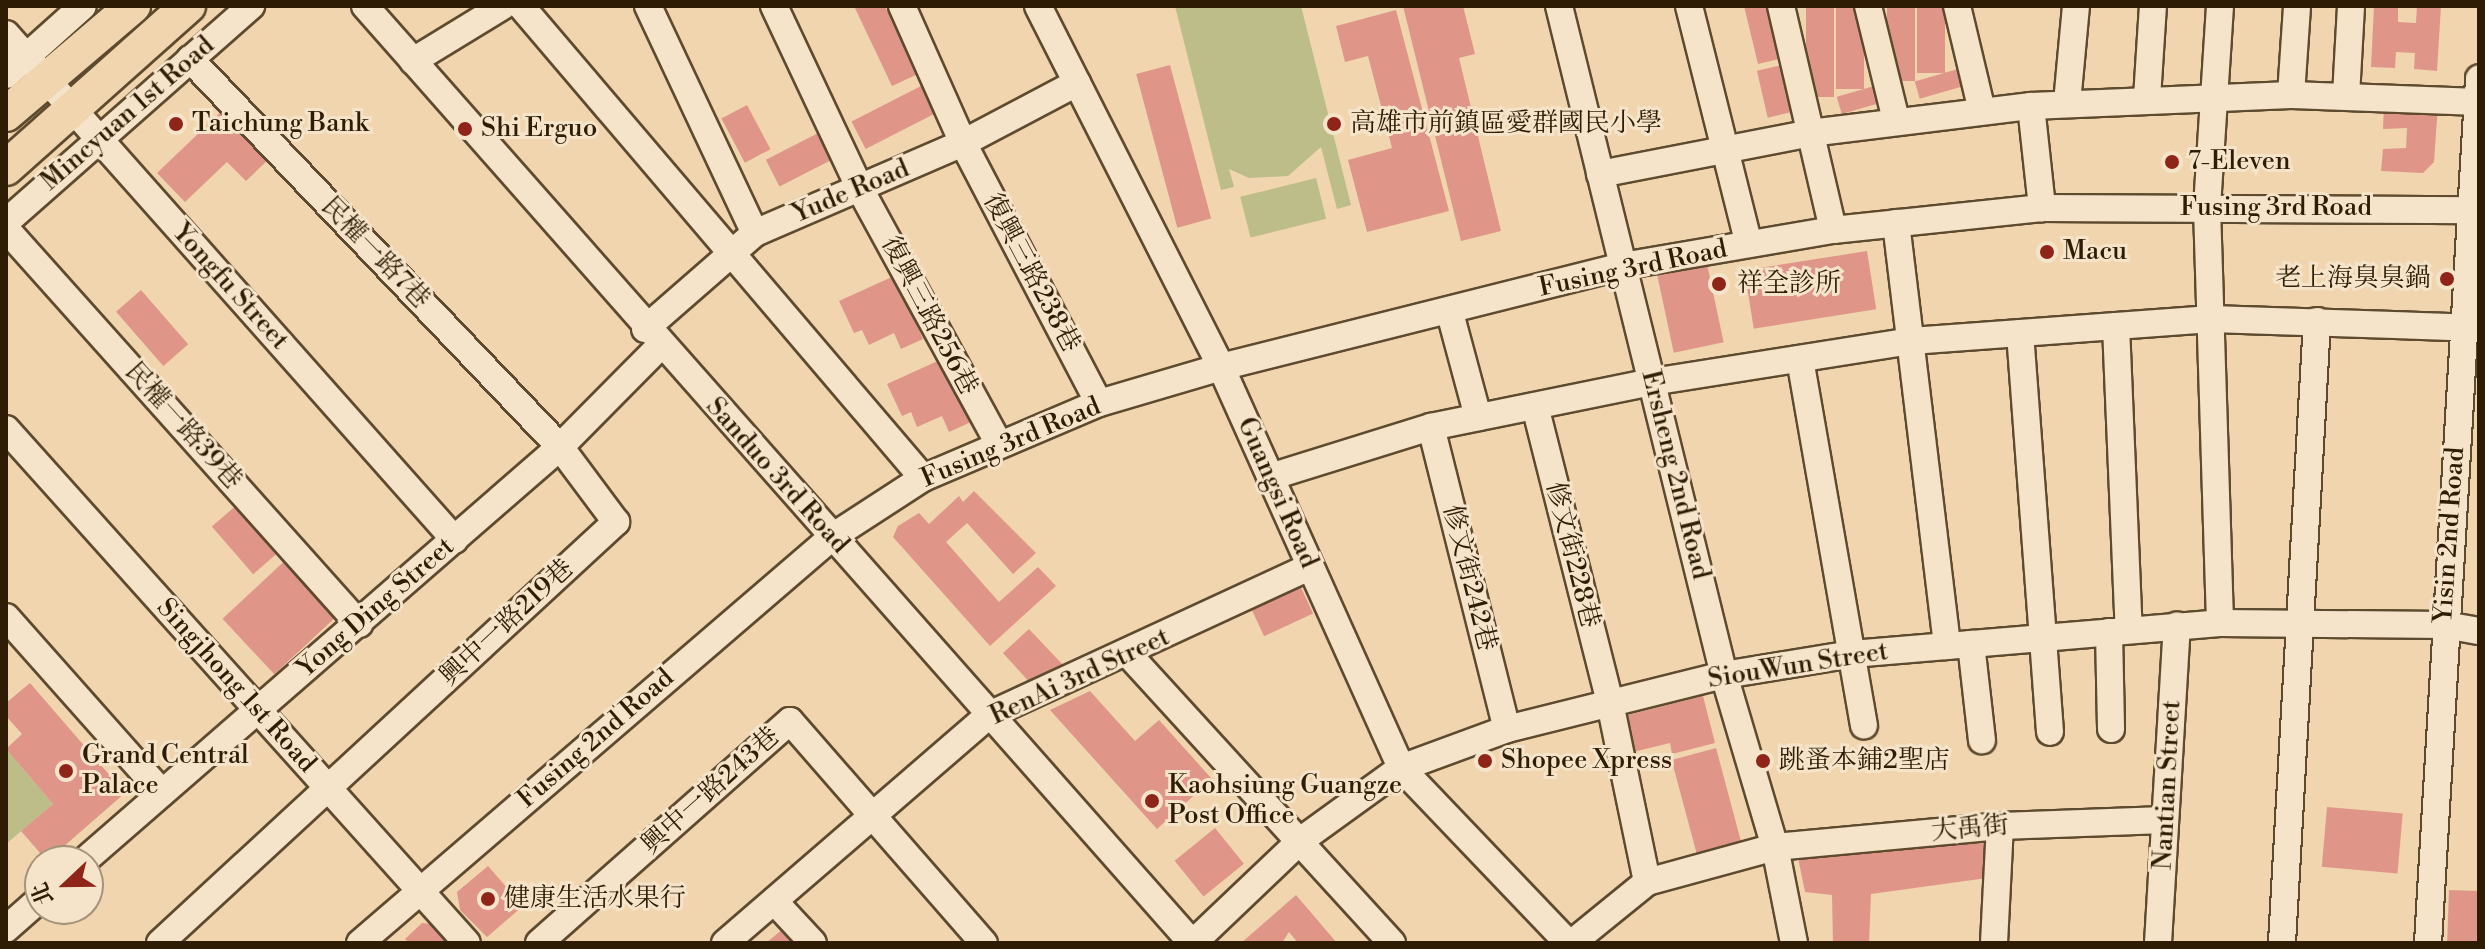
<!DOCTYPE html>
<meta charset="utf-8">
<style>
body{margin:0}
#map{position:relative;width:2485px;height:949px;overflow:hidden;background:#f0d5ae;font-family:"Libre Bodoni","Noto Serif TC",serif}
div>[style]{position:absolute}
.green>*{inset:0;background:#bcbd89;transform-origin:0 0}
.building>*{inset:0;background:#df9688;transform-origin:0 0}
.roads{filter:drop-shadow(2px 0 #5e4a2e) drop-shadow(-2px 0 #5e4a2e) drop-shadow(0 2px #5e4a2e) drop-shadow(0 -2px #5e4a2e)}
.minor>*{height:26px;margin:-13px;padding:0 13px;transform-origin:13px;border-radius:13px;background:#f5e4ca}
.major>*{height:34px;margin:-17px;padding:0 17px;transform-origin:17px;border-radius:17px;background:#f0d5ae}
.dots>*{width:22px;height:22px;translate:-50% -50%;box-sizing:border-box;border:4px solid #f5e4ca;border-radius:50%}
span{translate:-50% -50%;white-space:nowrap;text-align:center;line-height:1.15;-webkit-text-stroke:6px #f5e4ca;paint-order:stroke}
.street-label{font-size:26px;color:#2e1c04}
.poi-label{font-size:26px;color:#2e1c04}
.left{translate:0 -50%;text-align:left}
.right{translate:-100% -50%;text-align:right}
.frame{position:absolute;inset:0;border:8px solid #2e1c04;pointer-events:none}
.north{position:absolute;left:24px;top:845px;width:80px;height:80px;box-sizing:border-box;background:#f5e4ca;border:2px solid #a5947b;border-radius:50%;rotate:248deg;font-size:22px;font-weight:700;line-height:32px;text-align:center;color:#2e1c04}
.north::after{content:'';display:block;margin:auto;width:28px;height:36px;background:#8f2418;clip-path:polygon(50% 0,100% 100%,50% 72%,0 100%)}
</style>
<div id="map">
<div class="green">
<div style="clip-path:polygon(1175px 6px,1301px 6px,1351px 205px,1337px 209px,1321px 147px,1288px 176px,1249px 178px,1229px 169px,1234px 187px,1221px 190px)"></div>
<div style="left:1316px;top:178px;width:42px;height:78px;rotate:76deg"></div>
<div style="clip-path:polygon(6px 749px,53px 804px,6px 844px)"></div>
</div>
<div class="building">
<div style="clip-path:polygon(854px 6px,885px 6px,918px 74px,892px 86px)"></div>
<div style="clip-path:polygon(1403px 6px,1463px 6px,1475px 54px,1459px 58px,1501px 231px,1461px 241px)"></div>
<div style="clip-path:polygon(1744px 6px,1780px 6px,1792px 56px,1758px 64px)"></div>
<div style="left:1806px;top:6px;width:28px;height:91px"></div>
<div style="left:1836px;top:6px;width:28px;height:83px"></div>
<div style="left:1887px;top:6px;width:28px;height:75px"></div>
<div style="left:1917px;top:6px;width:28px;height:67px"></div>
<div style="clip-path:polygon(2374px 6px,2398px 6px,2398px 22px,2416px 23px,2417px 6px,2441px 6px,2437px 71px,2414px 69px,2415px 53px,2396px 52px,2395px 68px,2371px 67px)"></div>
<div style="clip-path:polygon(1396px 10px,1449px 211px,1367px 232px,1348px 160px,1392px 148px,1368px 56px,1345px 62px,1336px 26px)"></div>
<div style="left:1791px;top:63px;width:48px;height:35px;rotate:77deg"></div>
<div style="left:1170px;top:65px;width:159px;height:35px;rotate:75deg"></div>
<div style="left:1958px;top:69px;width:18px;height:45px;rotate:74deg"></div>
<div style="left:1881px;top:84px;width:18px;height:46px;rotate:74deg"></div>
<div style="left:921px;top:86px;width:31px;height:78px;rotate:63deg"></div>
<div style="clip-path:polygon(2384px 103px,2438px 105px,2434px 162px,2423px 173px,2381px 171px,2383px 149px,2406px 148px,2407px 128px,2383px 129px)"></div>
<div style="left:747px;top:105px;width:50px;height:29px;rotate:62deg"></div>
<div style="clip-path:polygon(226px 107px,272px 156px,246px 181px,227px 162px,185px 202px,157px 173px)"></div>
<div style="left:830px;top:127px;width:30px;height:72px;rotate:63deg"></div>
<div style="left:1867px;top:251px;width:59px;height:124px;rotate:81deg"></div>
<div style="left:1707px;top:264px;width:80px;height:51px;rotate:78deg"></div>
<div style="clip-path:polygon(894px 276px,923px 339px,901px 349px,894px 333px,869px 345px,862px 330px,854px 333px,839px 301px)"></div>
<div style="left:141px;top:290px;width:72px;height:33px;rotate:49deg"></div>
<div style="clip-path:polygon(942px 359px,971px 422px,949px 432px,942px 416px,917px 427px,911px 412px,902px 416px,887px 384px)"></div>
<div style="clip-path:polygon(974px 491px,1036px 553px,1013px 574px,967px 523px,946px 542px,999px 602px,1038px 567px,1056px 586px,990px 646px,893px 537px,898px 526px,919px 513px,929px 524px,959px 496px,963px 502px)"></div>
<div style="left:239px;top:503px;width:63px;height:36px;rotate:49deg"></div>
<div style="left:292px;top:554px;width:76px;height:95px;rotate:47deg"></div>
<div style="left:1297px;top:579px;width:38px;height:54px;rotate:65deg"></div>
<div style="clip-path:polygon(1029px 629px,1063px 665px,1032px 685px,1003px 653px)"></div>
<div style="clip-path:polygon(30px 683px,125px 793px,47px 861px,21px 831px,53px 804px,6px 749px,22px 734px,6px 716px,6px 703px)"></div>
<div style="clip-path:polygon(1090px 691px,1135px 741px,1159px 720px,1212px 779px,1157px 829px,1050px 710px)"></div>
<div style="clip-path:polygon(1703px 696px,1715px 743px,1672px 754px,1670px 743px,1629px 753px,1620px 717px)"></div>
<div style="left:1716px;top:748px;width:98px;height:46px;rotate:75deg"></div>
<div style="left:2327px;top:807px;width:76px;height:60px;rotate:5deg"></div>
<div style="left:1215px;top:828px;width:46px;height:52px;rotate:51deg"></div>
<div style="clip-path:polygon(1985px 843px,1987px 878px,1871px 894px,1869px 943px,1833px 943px,1832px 895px,1805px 892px,1797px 853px)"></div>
<div style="clip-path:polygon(488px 866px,523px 906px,487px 937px,460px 910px,457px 892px)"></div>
<div style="left:2449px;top:890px;width:30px;height:53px;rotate:2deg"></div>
<div style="clip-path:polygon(1296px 895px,1337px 943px,1298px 943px,1289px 932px,1282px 943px,1241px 943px)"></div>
<div style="clip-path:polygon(422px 923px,438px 925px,454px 943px,409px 943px,405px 939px)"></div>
<div style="clip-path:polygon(784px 928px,796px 943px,766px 943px)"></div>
</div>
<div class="roads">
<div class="minor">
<div style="left:365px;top:6px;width:1250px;rotate:48.57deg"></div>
<div style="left:521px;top:6px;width:620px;rotate:49.58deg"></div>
<div style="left:648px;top:6px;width:251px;rotate:64.8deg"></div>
<div style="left:774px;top:6px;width:202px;rotate:64.8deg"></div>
<div style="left:860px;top:189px;width:288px;rotate:61.4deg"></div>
<div style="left:902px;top:6px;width:150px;rotate:66deg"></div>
<div style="left:963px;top:143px;width:293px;rotate:62.4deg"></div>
<div style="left:1038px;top:6px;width:405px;rotate:63.1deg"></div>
<div style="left:1221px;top:367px;width:440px;rotate:65.8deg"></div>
<div style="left:1401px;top:768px;width:242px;rotate:46.3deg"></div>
<div style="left:1559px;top:6px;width:689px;rotate:76.15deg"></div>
<div style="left:1724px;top:675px;width:179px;rotate:73.5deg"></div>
<div style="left:1775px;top:847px;width:98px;rotate:78.8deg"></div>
<div style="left:1689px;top:6px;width:245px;rotate:75.9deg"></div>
<div style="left:1781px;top:6px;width:230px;rotate:76.9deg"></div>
<div style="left:1868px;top:6px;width:117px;rotate:76.2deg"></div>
<div style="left:1957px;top:6px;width:108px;rotate:76.6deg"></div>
<div style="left:2220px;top:6px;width:202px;rotate:93.7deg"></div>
<div style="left:2207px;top:208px;width:415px;rotate:88.2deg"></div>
<div style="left:6px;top:34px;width:676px;rotate:48.42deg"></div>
<div style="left:413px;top:61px;width:105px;rotate:-31.4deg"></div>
<div style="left:6px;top:75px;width:103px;rotate:-41.9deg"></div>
<div style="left:2291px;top:95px;width:89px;rotate:-86.1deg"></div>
<div style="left:2346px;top:96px;width:90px;rotate:-86.8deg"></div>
<div style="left:2147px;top:98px;width:92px;rotate:-86.3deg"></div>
<div style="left:2067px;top:103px;width:97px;rotate:-84.7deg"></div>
<div style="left:2031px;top:106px;width:103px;rotate:83.8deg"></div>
<div style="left:1600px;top:174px;width:214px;rotate:-11deg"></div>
<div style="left:1810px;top:133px;width:223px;rotate:-7deg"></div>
<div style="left:2031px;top:106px;width:260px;rotate:-2.4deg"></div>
<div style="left:2291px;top:95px;width:188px;rotate:2.1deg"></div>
<div style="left:6px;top:222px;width:327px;rotate:-41.4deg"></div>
<div style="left:1896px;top:223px;width:426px;rotate:83.1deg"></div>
<div style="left:6px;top:229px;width:530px;rotate:48.21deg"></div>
<div style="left:1450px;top:313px;width:108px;rotate:74.9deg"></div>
<div style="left:2116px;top:326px;width:304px;rotate:87.6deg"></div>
<div style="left:645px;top:329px;width:146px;rotate:-41.1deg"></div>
<div style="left:755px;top:233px;width:227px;rotate:-23.4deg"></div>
<div style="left:963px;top:143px;width:129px;rotate:-27.8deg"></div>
<div style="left:2020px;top:333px;width:400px;rotate:85.7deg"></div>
<div style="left:1800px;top:359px;width:372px;rotate:80.1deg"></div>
<div style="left:1535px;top:406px;width:306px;rotate:75.8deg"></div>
<div style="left:1610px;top:703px;width:183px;rotate:78.3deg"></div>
<div style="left:1431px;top:427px;width:311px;rotate:75.9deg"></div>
<div style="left:6px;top:429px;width:690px;rotate:48.11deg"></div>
<div style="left:1270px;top:477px;width:169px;rotate:-17.3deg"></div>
<div style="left:1431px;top:427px;width:226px;rotate:-11.5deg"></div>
<div style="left:1652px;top:382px;width:262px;rotate:-9deg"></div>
<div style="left:1911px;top:341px;width:301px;rotate:-4.2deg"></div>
<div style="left:2211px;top:319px;width:268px;rotate:1.9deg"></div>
<div style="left:6px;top:617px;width:235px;rotate:48.4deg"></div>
<div style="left:2109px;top:632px;width:97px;rotate:88.8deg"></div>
<div style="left:1971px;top:644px;width:97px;rotate:83.5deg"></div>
<div style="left:1129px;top:655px;width:390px;rotate:47.6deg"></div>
<div style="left:84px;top:861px;width:631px;rotate:-41.02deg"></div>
<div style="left:560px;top:447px;width:142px;rotate:-45.3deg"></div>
<div style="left:774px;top:901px;width:57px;rotate:47.1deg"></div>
<div style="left:6px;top:929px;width:45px;rotate:-41.4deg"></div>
<div style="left:160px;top:943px;width:621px;rotate:-42.71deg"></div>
<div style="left:616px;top:522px;width:94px;rotate:-126.7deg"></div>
<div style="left:560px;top:447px;width:536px;rotate:-133.64deg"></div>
<div style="left:360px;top:943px;width:623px;rotate:-40.7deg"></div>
<div style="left:832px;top:537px;width:108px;rotate:-33deg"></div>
<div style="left:923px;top:478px;width:191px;rotate:-23.1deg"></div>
<div style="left:1099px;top:403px;width:127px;rotate:-16.4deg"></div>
<div style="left:1221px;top:367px;width:414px;rotate:-14.1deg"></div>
<div style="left:1622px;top:266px;width:214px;rotate:-9.7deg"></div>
<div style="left:1833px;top:230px;width:210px;rotate:-6deg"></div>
<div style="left:2042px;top:208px;width:437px;rotate:0.3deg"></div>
<div style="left:539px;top:943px;width:335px;rotate:-41.5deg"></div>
<div style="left:790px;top:721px;width:295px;rotate:48.9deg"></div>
<div style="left:725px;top:943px;width:349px;rotate:-40.8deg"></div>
<div style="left:989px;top:715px;width:353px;rotate:-24.8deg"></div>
<div style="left:1193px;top:943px;width:148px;rotate:-43.6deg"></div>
<div style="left:1300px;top:841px;width:125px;rotate:-35.9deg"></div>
<div style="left:1401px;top:768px;width:113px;rotate:-20.2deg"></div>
<div style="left:1507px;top:729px;width:224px;rotate:-14deg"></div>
<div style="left:1724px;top:675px;width:130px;rotate:-9.3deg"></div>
<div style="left:1852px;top:654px;width:369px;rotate:-4.8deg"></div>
<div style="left:2220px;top:623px;width:225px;rotate:0.5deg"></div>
<div style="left:2445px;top:625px;width:35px;rotate:10deg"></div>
<div style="left:1572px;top:943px;width:97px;rotate:-39.1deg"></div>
<div style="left:1647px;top:882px;width:133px;rotate:-15.3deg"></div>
<div style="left:1775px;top:847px;width:226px;rotate:-5.3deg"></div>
<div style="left:2000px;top:826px;width:165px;rotate:-2.1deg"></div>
<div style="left:1994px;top:943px;width:117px;rotate:-87.1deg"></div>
<div style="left:2158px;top:943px;width:318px;rotate:-86.6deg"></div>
<div style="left:2282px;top:943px;width:623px;rotate:-86.78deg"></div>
<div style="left:2428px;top:943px;width:866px;rotate:-86.62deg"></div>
</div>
<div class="major">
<div style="left:6px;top:114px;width:167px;rotate:-40.4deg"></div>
<div style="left:6px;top:168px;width:244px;rotate:-41.7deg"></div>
</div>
</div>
<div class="dots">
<div style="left:176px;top:124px;background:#8f2418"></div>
<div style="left:1334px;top:124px;background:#8f2418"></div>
<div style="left:465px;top:129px;background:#8f2418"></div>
<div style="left:2172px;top:162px;background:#8f2418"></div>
<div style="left:2047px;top:252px;background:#8f2418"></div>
<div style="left:2447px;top:279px;background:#8f2418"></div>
<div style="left:1719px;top:284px;background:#8f2418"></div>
<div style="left:1485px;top:761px;background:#8f2418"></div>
<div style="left:1763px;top:761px;background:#8f2418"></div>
<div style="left:66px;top:771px;background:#8f2418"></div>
<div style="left:1152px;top:801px;background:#8f2418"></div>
<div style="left:488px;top:899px;background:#8f2418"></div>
</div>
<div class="street-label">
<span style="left:128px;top:114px;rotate:-41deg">Mincyuan 1st Road</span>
<span style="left:851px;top:192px;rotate:-23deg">Yude Road</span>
<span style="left:2276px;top:208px">Fusing 3rd Road</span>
<span style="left:375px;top:253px;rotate:46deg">民權一路7巷</span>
<span style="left:1633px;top:269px;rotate:-12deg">Fusing 3rd Road</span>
<span style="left:1031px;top:273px;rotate:62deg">復興三路238巷</span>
<span style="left:230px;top:287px;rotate:48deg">Yongfu Street</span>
<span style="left:929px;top:316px;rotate:62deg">復興三路256巷</span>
<span style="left:183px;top:426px;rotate:48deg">民權一路39巷</span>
<span style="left:1011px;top:443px;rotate:-23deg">Fusing 3rd Road</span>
<span style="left:1675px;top:475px;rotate:76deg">Ersheng 2nd Road</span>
<span style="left:777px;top:476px;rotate:48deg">Sanduo 3rd Road</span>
<span style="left:1277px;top:493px;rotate:66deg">Guangsi Road</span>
<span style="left:2450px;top:535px;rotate:-86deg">Yisin 2nd Road</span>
<span style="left:1572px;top:555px;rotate:76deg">修文街228巷</span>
<span style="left:1469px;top:578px;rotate:76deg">修文街242巷</span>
<span style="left:376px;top:608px;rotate:-41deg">Yong Ding Street</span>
<span style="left:507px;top:623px;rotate:-43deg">興中一路219巷</span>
<span style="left:1798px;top:666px;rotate:-9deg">SiouWun Street</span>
<span style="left:1080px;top:677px;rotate:-25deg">RenAi 3rd Street</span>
<span style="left:236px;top:686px;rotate:48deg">Singjhong 1st Road</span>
<span style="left:596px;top:739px;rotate:-41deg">Fusing 2nd Road</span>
<span style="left:2168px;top:785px;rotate:-87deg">Nantian Street</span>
<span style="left:711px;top:791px;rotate:-42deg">興中一路243巷</span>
<span style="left:1970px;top:829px;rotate:-5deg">大禹街</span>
</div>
<div class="poi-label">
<span class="left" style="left:192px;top:124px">Taichung Bank</span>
<span class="left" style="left:1350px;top:124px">高雄市前鎮區愛群國民小學</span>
<span class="left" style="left:481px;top:129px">Shi Erguo</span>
<span class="left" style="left:2188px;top:162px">7-Eleven</span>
<span class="left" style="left:2063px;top:252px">Macu</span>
<span class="right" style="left:2431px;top:279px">老上海臭臭鍋</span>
<span class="left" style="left:1737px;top:284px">祥全診所</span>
<span class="left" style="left:82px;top:771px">Grand Central<br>Palace</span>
<span class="left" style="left:1501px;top:761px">Shopee Xpress</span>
<span class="left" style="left:1779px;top:761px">跳蚤本鋪2聖店</span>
<span class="left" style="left:1168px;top:801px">Kaohsiung Guangze<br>Post Office</span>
<span class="left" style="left:504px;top:899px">健康生活水果行</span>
</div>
<div class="frame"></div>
<div class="north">北</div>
</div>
